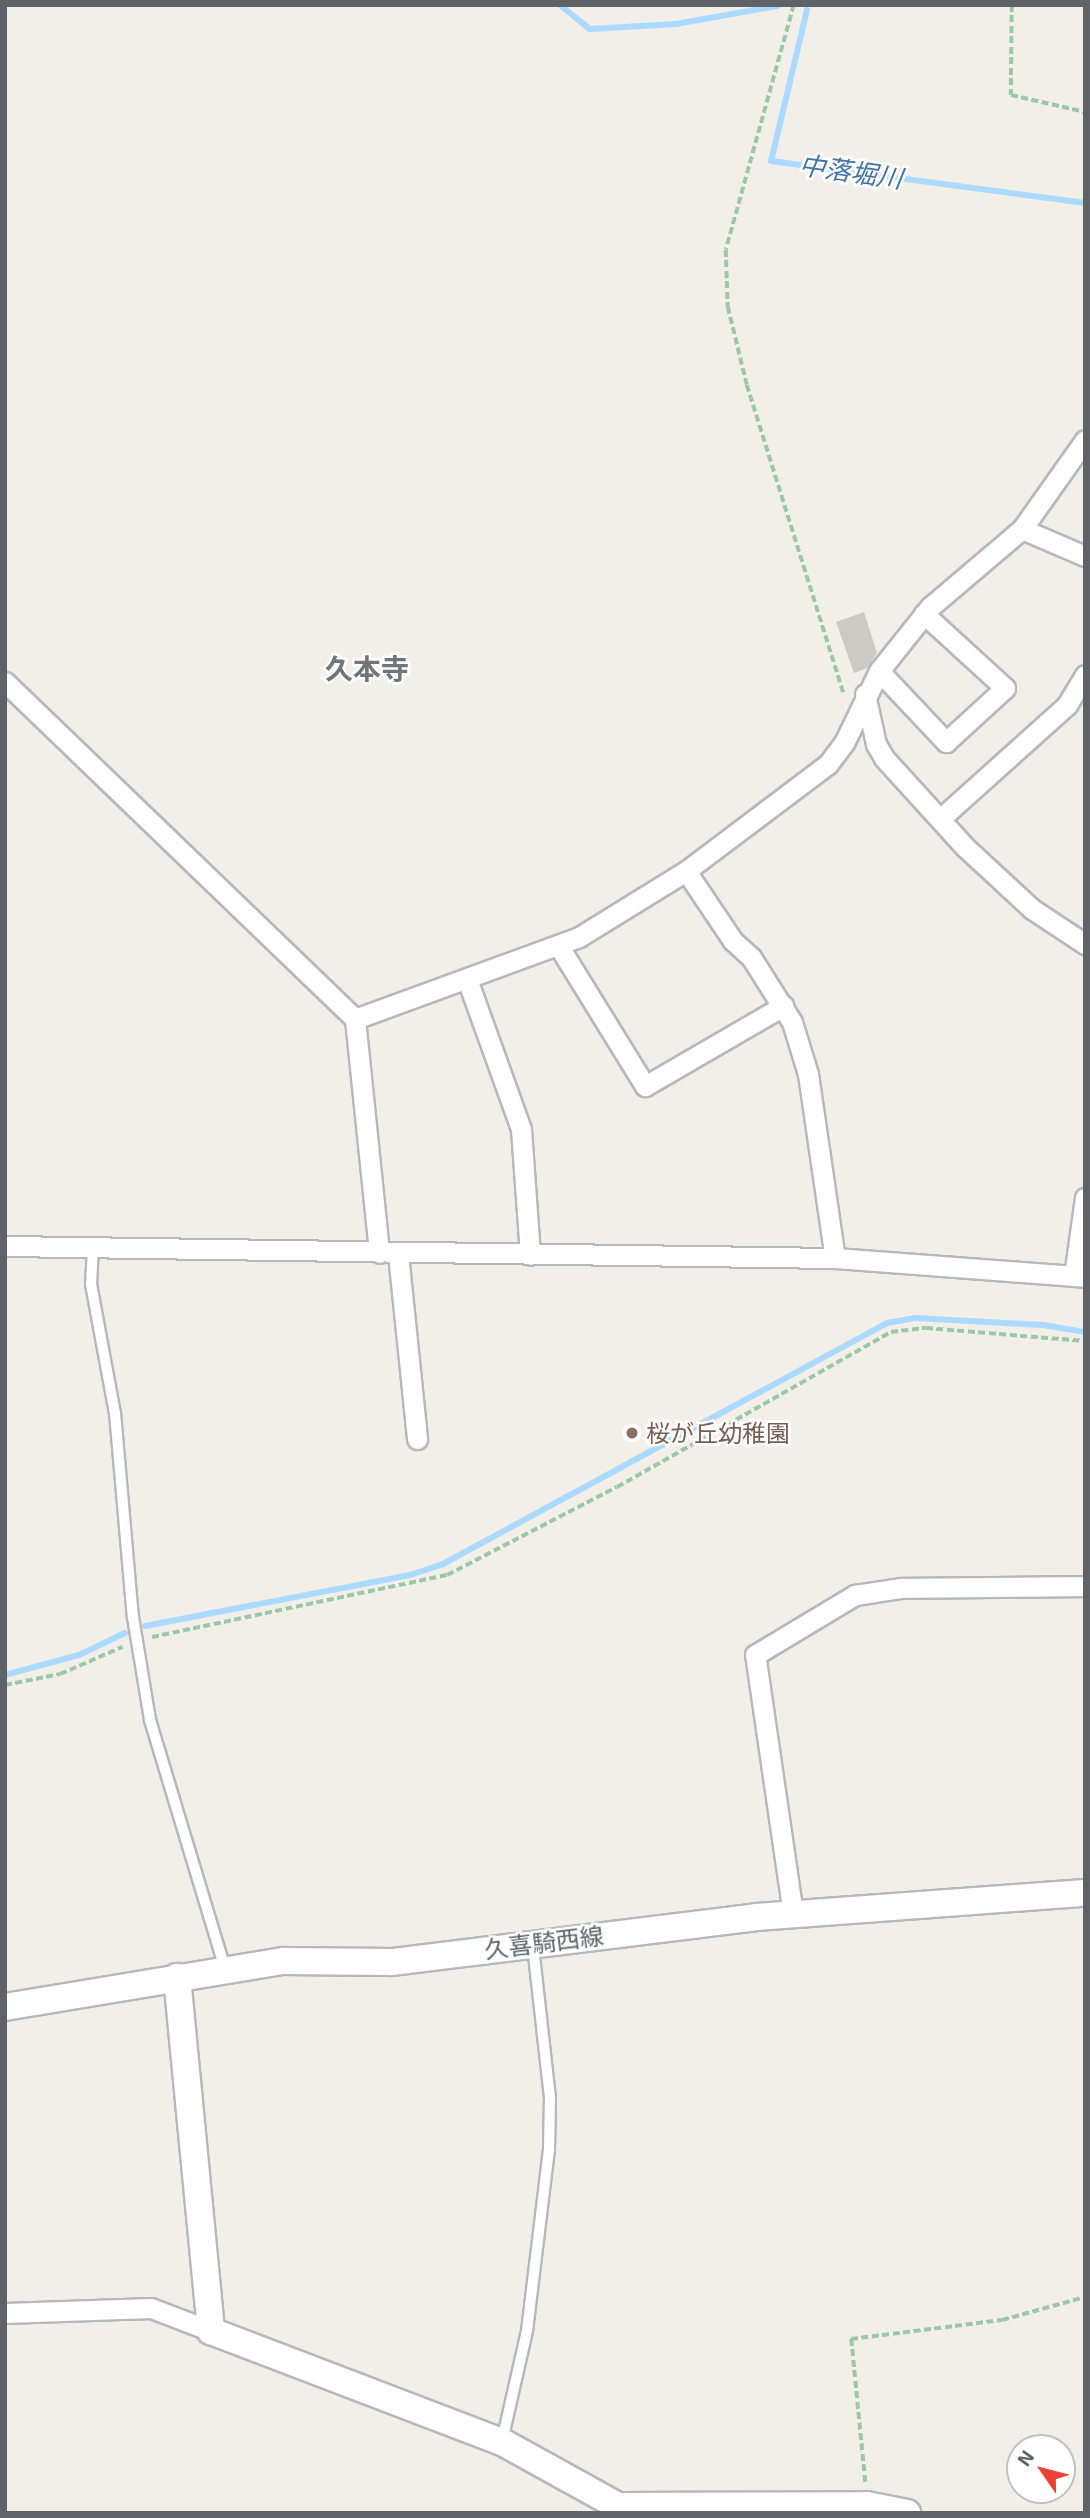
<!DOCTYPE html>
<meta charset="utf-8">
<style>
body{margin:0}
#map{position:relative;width:1090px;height:2518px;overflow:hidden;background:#f1efe8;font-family:"Exo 2","Noto Sans JP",sans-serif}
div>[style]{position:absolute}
.stream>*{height:6px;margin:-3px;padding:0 3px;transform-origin:3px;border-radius:3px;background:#aadaff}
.building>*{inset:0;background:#cccac5}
.path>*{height:3.5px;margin-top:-1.75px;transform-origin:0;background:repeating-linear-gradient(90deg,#9cc7a9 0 7px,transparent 0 10.5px)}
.roads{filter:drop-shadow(2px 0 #b5b8bc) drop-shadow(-2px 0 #b5b8bc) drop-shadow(0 2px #b5b8bc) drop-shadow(0 -2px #b5b8bc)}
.lane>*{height:10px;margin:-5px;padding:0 5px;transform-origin:5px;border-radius:5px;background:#fff}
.street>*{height:19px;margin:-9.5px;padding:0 9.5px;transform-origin:9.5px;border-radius:9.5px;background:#fff}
.secondary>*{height:26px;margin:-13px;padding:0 13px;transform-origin:13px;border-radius:13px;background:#fff}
.dots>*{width:19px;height:19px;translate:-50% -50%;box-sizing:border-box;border:4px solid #fff;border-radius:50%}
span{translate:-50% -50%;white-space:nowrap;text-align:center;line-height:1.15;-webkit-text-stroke:5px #fff;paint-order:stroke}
.education-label{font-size:24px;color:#785e54}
.left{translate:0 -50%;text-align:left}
.street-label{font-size:24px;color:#5f6368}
.water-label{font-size:26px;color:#4174aa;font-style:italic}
.quarter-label{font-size:28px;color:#70757a;font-weight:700}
.frame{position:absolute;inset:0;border:7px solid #5f6368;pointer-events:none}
.north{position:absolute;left:1006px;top:2434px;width:70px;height:70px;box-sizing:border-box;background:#fff;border:2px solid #bfc1c3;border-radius:50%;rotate:305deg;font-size:19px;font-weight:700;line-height:28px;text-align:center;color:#5f6368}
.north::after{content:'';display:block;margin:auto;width:24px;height:32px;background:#ea4335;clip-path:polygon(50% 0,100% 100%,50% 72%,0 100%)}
</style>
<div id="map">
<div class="stream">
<div style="left:560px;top:5px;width:38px;rotate:39deg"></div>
<div style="left:590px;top:29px;width:86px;rotate:-3.3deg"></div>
<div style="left:676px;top:24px;width:103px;rotate:-10.1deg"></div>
<div style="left:807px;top:10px;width:155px;rotate:103.4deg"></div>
<div style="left:771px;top:161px;width:317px;rotate:7.6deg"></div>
<div style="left:145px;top:1626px;width:270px;rotate:-10.9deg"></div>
<div style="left:410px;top:1575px;width:35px;rotate:-18deg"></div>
<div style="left:443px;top:1564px;width:505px;rotate:-28.49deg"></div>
<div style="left:887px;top:1323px;width:29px;rotate:-10deg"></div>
<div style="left:916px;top:1318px;width:127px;rotate:3.2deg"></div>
<div style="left:1043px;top:1325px;width:43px;rotate:9.5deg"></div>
<div style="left:5px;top:1675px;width:77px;rotate:-15.1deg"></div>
<div style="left:79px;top:1655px;width:51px;rotate:-25.6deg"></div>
</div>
<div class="building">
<div style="clip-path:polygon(864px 612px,877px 653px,867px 668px,854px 673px,836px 622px)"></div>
</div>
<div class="path">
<div style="left:794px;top:5px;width:254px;rotate:105.5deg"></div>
<div style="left:726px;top:250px;width:57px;rotate:88deg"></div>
<div style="left:728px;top:307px;width:80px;rotate:76.3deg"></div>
<div style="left:747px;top:385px;width:324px;rotate:72.6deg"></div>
<div style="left:1012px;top:5px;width:90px;rotate:90.6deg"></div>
<div style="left:1011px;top:95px;width:76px;rotate:12.9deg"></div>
<div style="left:152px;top:1637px;width:301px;rotate:-11.9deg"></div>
<div style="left:447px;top:1575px;width:191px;rotate:-27.4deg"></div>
<div style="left:617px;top:1487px;width:315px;rotate:-29.5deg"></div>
<div style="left:891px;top:1332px;width:35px;rotate:-7deg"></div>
<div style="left:926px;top:1328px;width:160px;rotate:4.7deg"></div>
<div style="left:5px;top:1685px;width:56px;rotate:-11.3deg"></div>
<div style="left:60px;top:1674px;width:68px;rotate:-23.5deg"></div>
<div style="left:865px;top:2482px;width:144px;rotate:-95.6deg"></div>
<div style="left:851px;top:2339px;width:152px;rotate:-7.2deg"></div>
<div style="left:1002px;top:2320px;width:86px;rotate:-15.5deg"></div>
</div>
<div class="roads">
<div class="lane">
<div style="left:93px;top:1247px;width:37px;rotate:93deg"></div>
<div style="left:91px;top:1284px;width:131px;rotate:79.5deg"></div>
<div style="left:115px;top:1413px;width:205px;rotate:85deg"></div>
<div style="left:133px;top:1617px;width:104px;rotate:80.6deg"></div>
<div style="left:150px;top:1720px;width:260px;rotate:73.2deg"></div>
<div style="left:502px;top:2441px;width:113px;rotate:-77.2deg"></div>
<div style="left:527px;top:2331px;width:183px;rotate:-83.1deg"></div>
<div style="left:549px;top:2149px;width:51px;rotate:-88.9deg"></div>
<div style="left:550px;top:2098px;width:152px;rotate:-96.4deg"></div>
</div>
<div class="street">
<div style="left:1022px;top:529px;width:69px;rotate:23.2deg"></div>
<div style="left:879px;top:671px;width:98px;rotate:46.7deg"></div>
<div style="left:946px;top:742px;width:80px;rotate:-42.5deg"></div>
<div style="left:1005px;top:688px;width:110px;rotate:-137.6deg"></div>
<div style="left:5px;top:682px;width:486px;rotate:43.9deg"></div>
<div style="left:355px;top:1019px;width:235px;rotate:84.1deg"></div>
<div style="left:865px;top:694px;width:51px;rotate:77.6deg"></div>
<div style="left:876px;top:744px;width:16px;rotate:60deg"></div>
<div style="left:884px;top:758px;width:120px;rotate:47.7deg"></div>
<div style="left:965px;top:847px;width:91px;rotate:42.8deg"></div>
<div style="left:1032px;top:909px;width:64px;rotate:33.4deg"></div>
<div style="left:940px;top:819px;width:171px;rotate:-41.9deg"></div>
<div style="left:1067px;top:705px;width:35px;rotate:-59deg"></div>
<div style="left:686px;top:871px;width:84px;rotate:56.1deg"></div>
<div style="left:733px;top:941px;width:24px;rotate:42deg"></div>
<div style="left:751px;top:957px;width:77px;rotate:57.8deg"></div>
<div style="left:792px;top:1022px;width:54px;rotate:72.9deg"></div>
<div style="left:808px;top:1074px;width:186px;rotate:81.7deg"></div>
<div style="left:558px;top:945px;width:166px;rotate:58.3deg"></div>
<div style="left:645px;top:1086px;width:160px;rotate:-30.1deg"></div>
<div style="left:467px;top:979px;width:159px;rotate:70.2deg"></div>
<div style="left:521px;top:1129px;width:126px;rotate:85.9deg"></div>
<div style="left:355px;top:1019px;width:239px;rotate:-20.1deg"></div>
<div style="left:579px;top:937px;width:126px;rotate:-31.7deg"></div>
<div style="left:686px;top:871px;width:178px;rotate:-37deg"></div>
<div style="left:828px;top:764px;width:26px;rotate:-53deg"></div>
<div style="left:844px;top:743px;width:80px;rotate:-64.1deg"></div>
<div style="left:879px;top:671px;width:82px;rotate:-51.4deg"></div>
<div style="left:930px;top:607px;width:121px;rotate:-40.3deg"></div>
<div style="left:1022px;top:529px;width:109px;rotate:-54.7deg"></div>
<div style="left:5px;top:1246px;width:830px;rotate:0.83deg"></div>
<div style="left:835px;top:1258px;width:251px;rotate:4.3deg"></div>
<div style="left:398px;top:1254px;width:186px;rotate:84.1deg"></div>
<div style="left:1074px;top:1276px;width:79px;rotate:-82deg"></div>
<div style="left:793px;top:1914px;width:262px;rotate:-98.3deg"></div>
<div style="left:755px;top:1655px;width:117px;rotate:-31deg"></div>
<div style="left:855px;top:1595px;width:47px;rotate:-8.7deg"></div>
<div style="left:901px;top:1588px;width:184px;rotate:-0.6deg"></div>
<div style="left:5px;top:2313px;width:146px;rotate:-2deg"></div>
<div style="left:151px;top:2308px;width:64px;rotate:21deg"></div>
</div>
<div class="secondary">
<div style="left:177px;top:1977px;width:356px;rotate:84.5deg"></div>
<div style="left:211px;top:2331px;width:311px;rotate:20.9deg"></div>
<div style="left:502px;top:2442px;width:132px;rotate:28.9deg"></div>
<div style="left:618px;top:2506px;width:249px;rotate:-0.2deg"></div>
<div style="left:867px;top:2505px;width:41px;rotate:11.3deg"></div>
<div style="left:5px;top:2007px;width:283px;rotate:-9.4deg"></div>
<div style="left:284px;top:1961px;width:108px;rotate:0.5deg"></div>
<div style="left:392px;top:1962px;width:367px;rotate:-7deg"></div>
<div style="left:756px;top:1917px;width:330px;rotate:-4.2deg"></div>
</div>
</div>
<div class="dots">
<div style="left:632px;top:1433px;background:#8d6e63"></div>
</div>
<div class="education-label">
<span class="left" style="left:646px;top:1433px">桜が丘幼稚園</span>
</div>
<div class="street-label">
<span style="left:544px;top:1942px;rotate:-7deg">久喜騎西線</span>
</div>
<div class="water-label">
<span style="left:851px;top:171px;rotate:8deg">中落堀川</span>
</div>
<div class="quarter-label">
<span style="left:367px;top:668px">久本寺</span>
</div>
<div class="frame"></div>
<div class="north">N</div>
</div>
